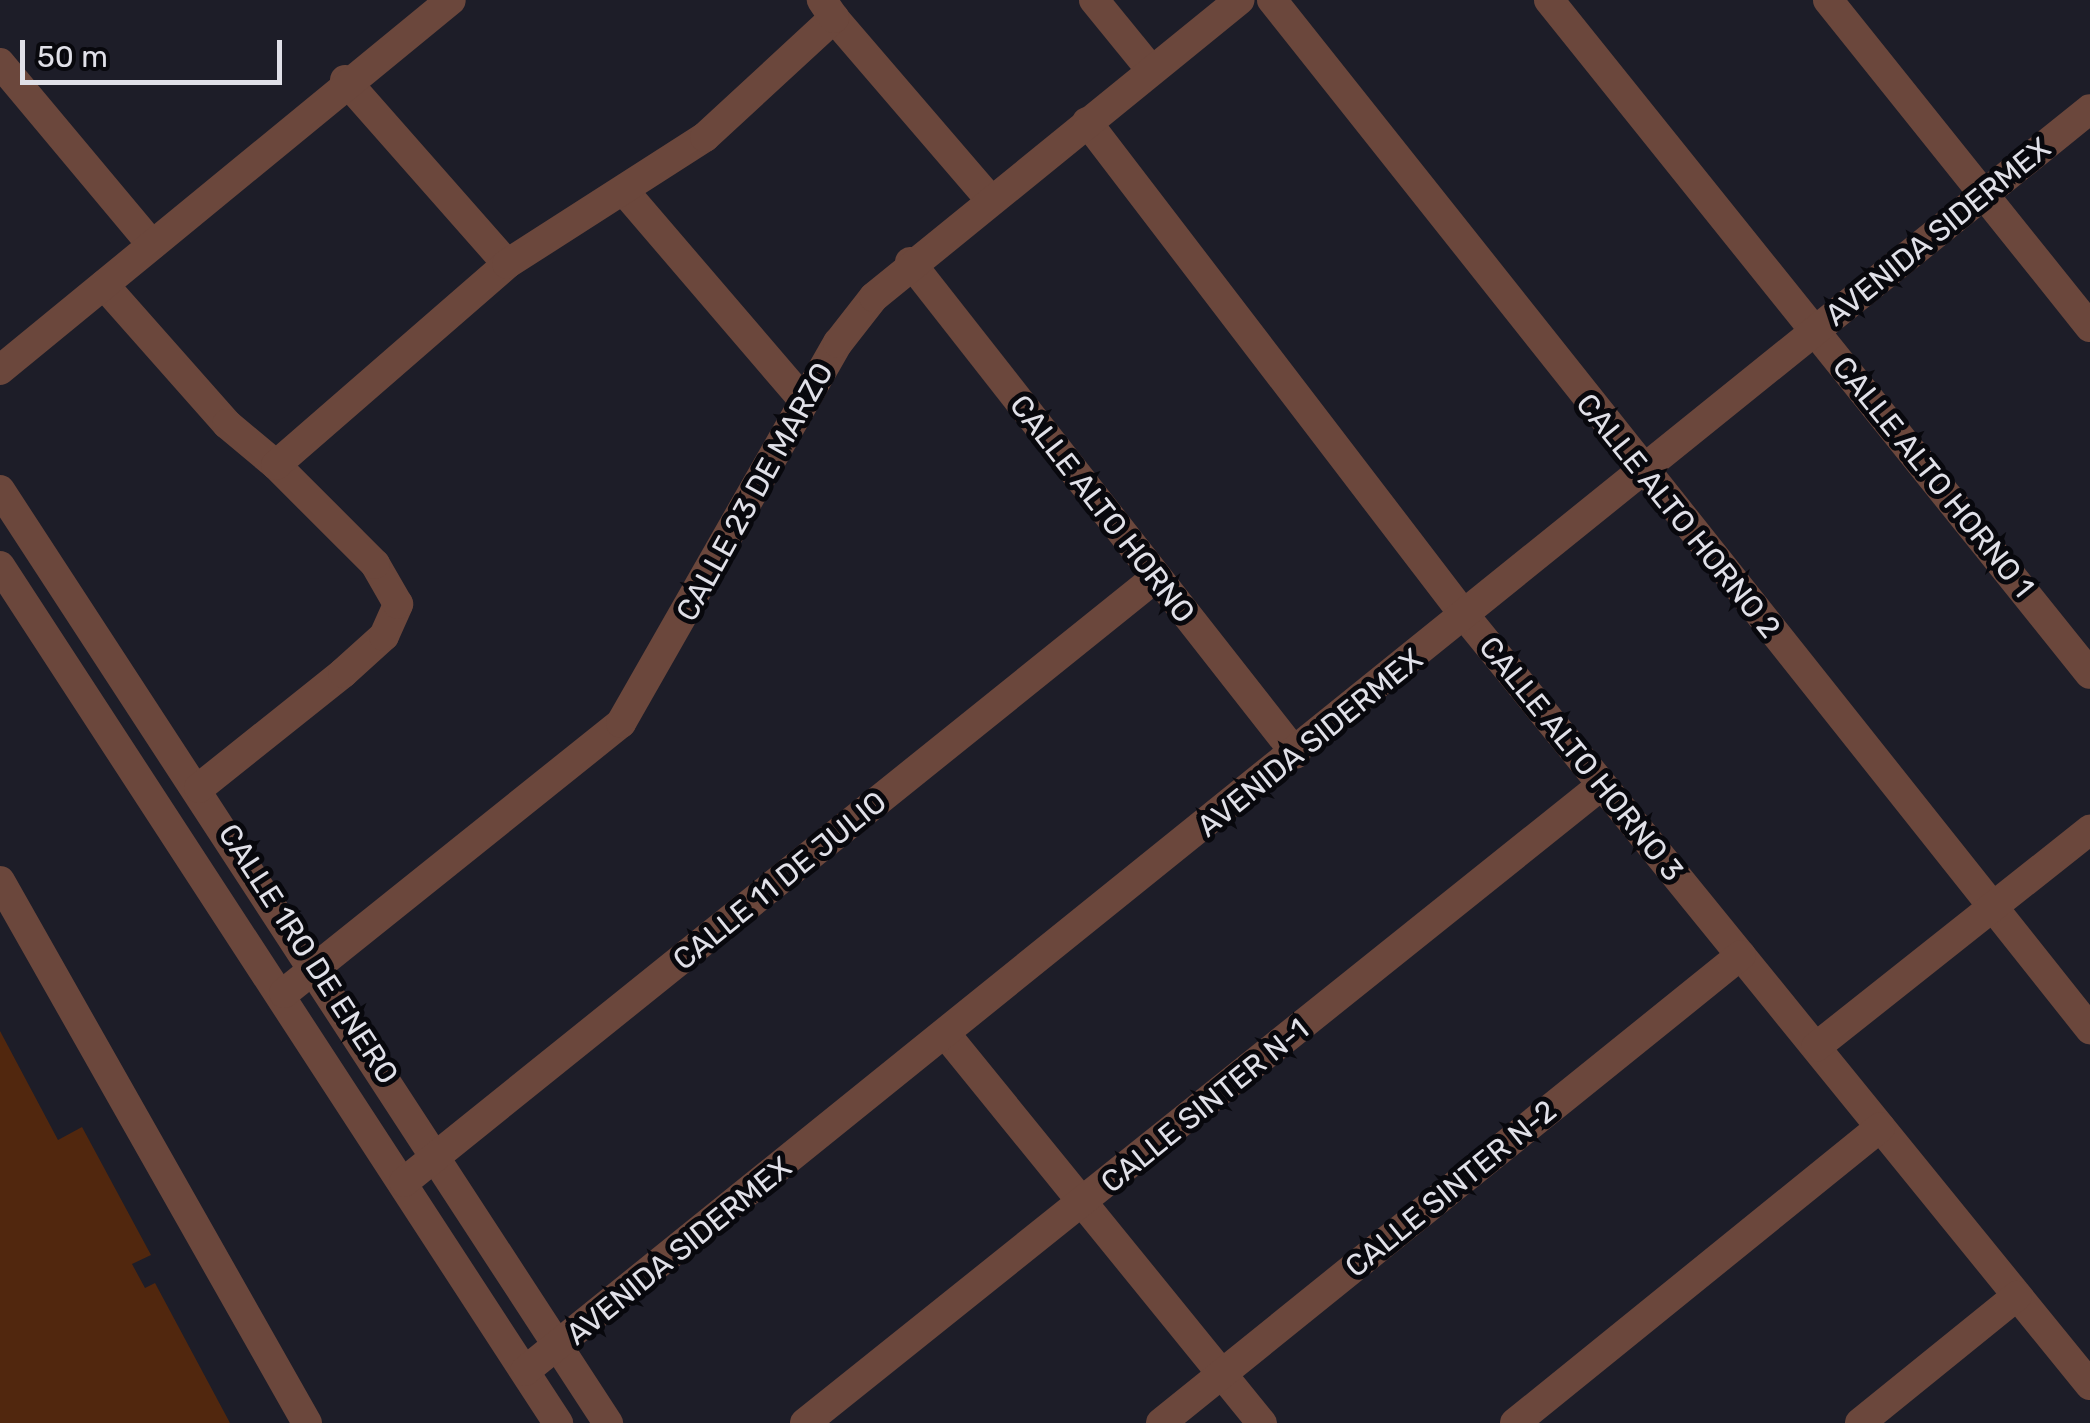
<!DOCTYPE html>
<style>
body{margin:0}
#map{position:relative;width:2090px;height:1423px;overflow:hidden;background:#1d1d28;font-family:Rubik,sans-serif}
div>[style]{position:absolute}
.building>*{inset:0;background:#51270e}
.minor>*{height:30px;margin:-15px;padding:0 15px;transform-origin:15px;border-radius:15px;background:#6b473c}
span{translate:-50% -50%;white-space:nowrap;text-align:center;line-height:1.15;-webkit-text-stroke:10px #08080d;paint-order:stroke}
.street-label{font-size:30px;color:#e0e0e8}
.scale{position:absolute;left:20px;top:40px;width:262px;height:45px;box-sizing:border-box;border:5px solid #e0e0e8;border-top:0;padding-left:12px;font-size:30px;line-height:35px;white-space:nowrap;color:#e0e0e8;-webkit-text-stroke:8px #08080d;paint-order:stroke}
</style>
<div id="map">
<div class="building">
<div style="clip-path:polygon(0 1031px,58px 1140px,82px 1127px,151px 1255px,132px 1264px,145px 1288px,155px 1283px,230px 1423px,0 1423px)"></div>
</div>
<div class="minor">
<div style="left:1094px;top:0;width:90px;rotate:50.8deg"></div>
<div style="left:1272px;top:0;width:1315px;rotate:51.52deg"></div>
<div style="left:1549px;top:0;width:864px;rotate:51.25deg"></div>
<div style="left:1828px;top:0;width:419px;rotate:51.3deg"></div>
<div style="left:834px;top:18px;width:238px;rotate:49.3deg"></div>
<div style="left:0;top:63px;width:237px;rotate:50.1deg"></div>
<div style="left:345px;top:80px;width:245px;rotate:48.6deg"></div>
<div style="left:1087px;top:122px;width:622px;rotate:52.58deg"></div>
<div style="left:1465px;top:616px;width:991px;rotate:50.9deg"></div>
<div style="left:625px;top:192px;width:275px;rotate:49.4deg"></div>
<div style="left:910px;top:262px;width:625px;rotate:51.88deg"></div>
<div style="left:104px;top:285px;width:186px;rotate:48.5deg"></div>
<div style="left:227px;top:424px;width:64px;rotate:39.9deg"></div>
<div style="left:0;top:370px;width:583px;rotate:-39.37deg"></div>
<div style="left:0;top:490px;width:1114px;rotate:56.91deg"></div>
<div style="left:0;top:566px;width:1023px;rotate:56.93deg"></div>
<div style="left:199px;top:788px;width:184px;rotate:-38.6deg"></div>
<div style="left:343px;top:673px;width:55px;rotate:-42.1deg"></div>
<div style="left:384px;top:636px;width:35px;rotate:-66deg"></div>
<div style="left:398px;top:604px;width:46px;rotate:-119.9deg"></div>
<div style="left:375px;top:564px;width:140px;rotate:-135deg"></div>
<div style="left:276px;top:465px;width:306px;rotate:-41deg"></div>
<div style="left:507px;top:264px;width:235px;rotate:-32.7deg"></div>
<div style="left:705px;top:137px;width:176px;rotate:-42.7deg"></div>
<div style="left:834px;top:18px;width:22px;rotate:-124deg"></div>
<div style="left:0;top:881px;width:623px;rotate:60.47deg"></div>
<div style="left:284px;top:993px;width:432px;rotate:-38.7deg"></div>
<div style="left:621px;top:723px;width:438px;rotate:-60.3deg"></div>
<div style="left:838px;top:343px;width:58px;rotate:-52deg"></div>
<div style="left:874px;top:297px;width:471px;rotate:-39.1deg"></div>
<div style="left:948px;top:1037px;width:498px;rotate:50.9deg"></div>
<div style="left:1816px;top:1047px;width:350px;rotate:-38.4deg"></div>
<div style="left:404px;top:1182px;width:964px;rotate:-38.81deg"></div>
<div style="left:525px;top:1371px;width:2010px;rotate:-38.88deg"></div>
<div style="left:805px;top:1423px;width:1021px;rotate:-38.68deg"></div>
<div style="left:1161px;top:1423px;width:745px;rotate:-38.9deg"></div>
<div style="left:1515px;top:1423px;width:470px;rotate:-39deg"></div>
<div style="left:1860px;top:1423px;width:202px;rotate:-39deg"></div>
</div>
<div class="street-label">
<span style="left:1938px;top:232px;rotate:-39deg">AVENIDA SIDERMEX</span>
<span style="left:1933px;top:477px;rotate:51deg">CALLE ALTO HORNO 1</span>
<span style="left:755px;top:492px;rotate:-61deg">CALLE 23 DE MARZO</span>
<span style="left:1102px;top:509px;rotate:52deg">CALLE ALTO HORNO</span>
<span style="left:1678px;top:516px;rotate:51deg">CALLE ALTO HORNO 2</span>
<span style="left:1310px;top:743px;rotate:-39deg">AVENIDA SIDERMEX</span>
<span style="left:1581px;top:759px;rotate:51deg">CALLE ALTO HORNO 3</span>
<span style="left:780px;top:881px;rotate:-39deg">CALLE 11 DE JULIO</span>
<span style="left:308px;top:954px;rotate:57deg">CALLE 1RO DE ENERO</span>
<span style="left:1205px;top:1106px;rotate:-39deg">CALLE SINTER N-1</span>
<span style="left:1451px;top:1189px;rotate:-39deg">CALLE SINTER N-2</span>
<span style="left:679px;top:1251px;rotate:-39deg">AVENIDA SIDERMEX</span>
</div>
<div class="scale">50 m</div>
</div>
